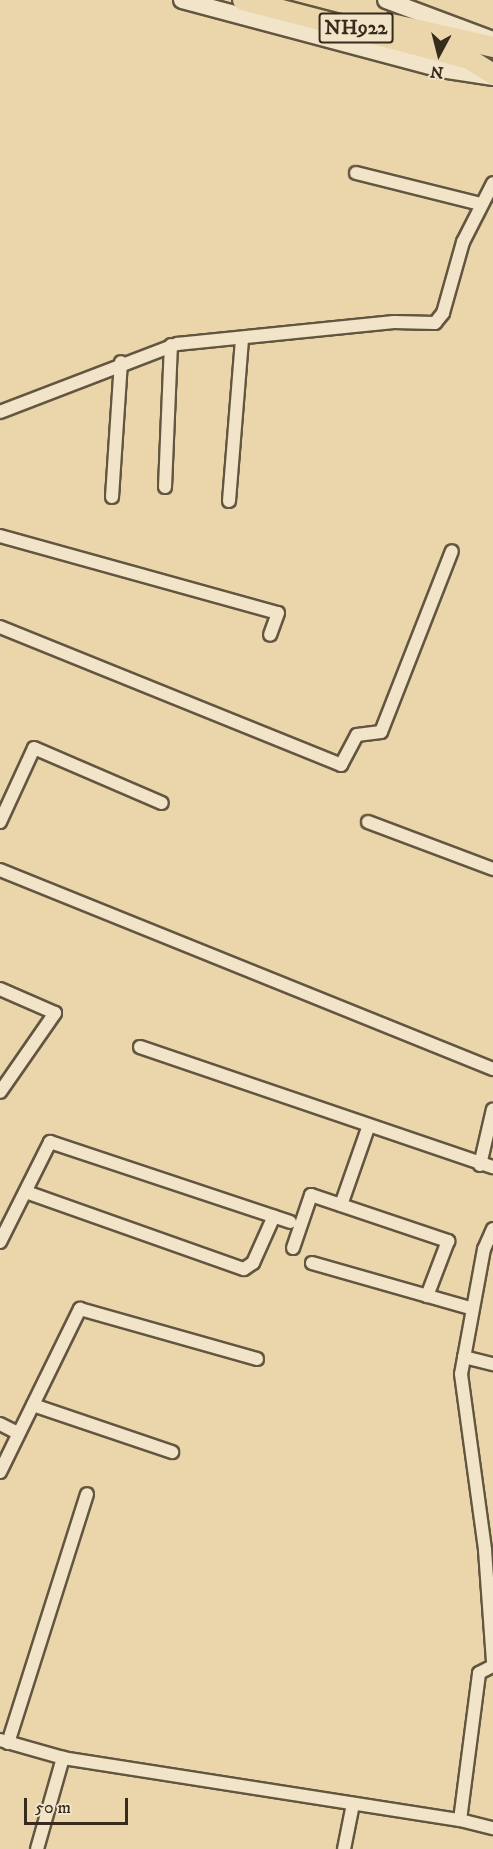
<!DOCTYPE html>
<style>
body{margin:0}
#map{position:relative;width:493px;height:1849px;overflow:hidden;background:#ebd6ab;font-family:"IM FELL DW Pica",serif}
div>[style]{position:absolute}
.roads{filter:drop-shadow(2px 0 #635640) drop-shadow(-2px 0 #635640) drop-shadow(0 2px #635640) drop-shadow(0 -2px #635640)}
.minor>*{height:12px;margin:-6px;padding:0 6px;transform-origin:6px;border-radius:6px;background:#f2e4c8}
.secondary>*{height:16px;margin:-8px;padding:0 8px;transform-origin:8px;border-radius:8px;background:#f2e4c8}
.trunk>*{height:20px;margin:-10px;padding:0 10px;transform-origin:10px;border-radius:10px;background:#ebd6ab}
span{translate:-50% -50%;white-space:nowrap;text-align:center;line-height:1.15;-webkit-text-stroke:5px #f2e4c8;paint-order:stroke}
.shield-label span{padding:2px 4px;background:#f2e4c8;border:2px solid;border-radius:4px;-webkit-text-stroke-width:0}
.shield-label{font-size:20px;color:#362b1d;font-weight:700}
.north{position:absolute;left:409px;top:24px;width:60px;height:60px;-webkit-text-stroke:4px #f2e4c8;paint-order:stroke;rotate:187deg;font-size:16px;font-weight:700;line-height:24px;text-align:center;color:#362b1d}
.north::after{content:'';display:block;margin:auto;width:21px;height:27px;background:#362b1d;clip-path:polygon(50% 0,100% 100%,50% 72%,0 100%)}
.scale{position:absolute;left:24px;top:1798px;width:104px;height:27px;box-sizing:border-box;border:3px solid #362b1d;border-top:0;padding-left:8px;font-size:18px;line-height:21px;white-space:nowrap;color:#362b1d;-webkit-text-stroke:4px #f2e4c8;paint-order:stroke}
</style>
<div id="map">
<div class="roads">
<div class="minor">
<div style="left:356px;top:173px;width:128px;rotate:14deg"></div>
<div style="left:0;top:412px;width:190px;rotate:-21deg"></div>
<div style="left:177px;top:344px;width:218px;rotate:-5.8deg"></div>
<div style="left:394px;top:322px;width:41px;rotate:1.4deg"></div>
<div style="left:435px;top:323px;width:13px;rotate:-51deg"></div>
<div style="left:443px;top:313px;width:74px;rotate:-74.3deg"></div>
<div style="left:463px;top:242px;width:66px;rotate:-63deg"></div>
<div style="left:165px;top:487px;width:142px;rotate:-87.6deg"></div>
<div style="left:112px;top:497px;width:135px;rotate:-86.2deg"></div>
<div style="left:229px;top:501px;width:162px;rotate:-85.4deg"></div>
<div style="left:0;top:536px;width:288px;rotate:15.5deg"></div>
<div style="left:278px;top:613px;width:23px;rotate:110deg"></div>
<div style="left:0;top:627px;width:368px;rotate:22deg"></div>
<div style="left:341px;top:765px;width:34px;rotate:-62deg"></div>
<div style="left:357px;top:735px;width:24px;rotate:-7deg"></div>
<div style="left:381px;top:732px;width:194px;rotate:-68.6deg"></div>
<div style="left:0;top:822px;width:81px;rotate:-65.3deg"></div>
<div style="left:34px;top:748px;width:139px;rotate:23.3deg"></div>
<div style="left:368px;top:822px;width:134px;rotate:20.6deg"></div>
<div style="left:0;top:870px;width:532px;rotate:21.98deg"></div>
<div style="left:0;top:989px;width:60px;rotate:23.6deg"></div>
<div style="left:55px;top:1013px;width:96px;rotate:124.8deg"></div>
<div style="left:140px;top:1047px;width:373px;rotate:18.8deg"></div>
<div style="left:480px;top:1165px;width:57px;rotate:-76.9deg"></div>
<div style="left:26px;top:1192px;width:231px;rotate:19.5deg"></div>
<div style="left:244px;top:1269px;width:11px;rotate:-34deg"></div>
<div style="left:253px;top:1263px;width:51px;rotate:-65.9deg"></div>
<div style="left:341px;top:1205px;width:82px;rotate:-70.7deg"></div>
<div style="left:493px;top:1229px;width:22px;rotate:114deg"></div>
<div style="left:484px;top:1249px;width:127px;rotate:100.4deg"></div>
<div style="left:461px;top:1374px;width:178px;rotate:82.2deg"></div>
<div style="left:485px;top:1550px;width:111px;rotate:85.9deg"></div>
<div style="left:0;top:1242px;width:112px;rotate:-63.4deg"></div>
<div style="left:50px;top:1142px;width:253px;rotate:18.4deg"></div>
<div style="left:293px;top:1248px;width:56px;rotate:-71.2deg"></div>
<div style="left:311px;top:1195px;width:145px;rotate:18.6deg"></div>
<div style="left:448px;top:1241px;width:59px;rotate:110.9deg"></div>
<div style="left:312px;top:1263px;width:167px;rotate:15.9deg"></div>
<div style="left:464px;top:1357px;width:30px;rotate:14deg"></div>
<div style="left:33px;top:1405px;width:147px;rotate:18.7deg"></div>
<div style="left:0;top:1424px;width:18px;rotate:27deg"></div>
<div style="left:0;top:1472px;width:182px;rotate:-63.9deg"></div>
<div style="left:80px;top:1309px;width:184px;rotate:15.8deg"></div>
<div style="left:0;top:1740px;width:66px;rotate:15.9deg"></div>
<div style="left:63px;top:1758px;width:402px;rotate:8.9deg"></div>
<div style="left:460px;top:1820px;width:148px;rotate:-82.6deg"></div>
<div style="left:479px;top:1673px;width:16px;rotate:-27deg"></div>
<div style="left:8px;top:1743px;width:261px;rotate:-72.4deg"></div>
<div style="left:460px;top:1820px;width:34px;rotate:14deg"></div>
<div style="left:37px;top:1849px;width:95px;rotate:-74.1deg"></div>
<div style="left:344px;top:1849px;width:46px;rotate:-78.7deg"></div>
</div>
<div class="secondary">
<div style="left:182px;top:0;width:268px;rotate:14.9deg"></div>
<div style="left:441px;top:69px;width:53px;rotate:8.7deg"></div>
<div style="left:386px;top:0;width:114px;rotate:20.5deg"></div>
</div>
<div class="trunk">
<div style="left:243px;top:0;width:234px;rotate:14.6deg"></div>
<div style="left:469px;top:59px;width:28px;rotate:32deg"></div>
<div style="left:391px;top:24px;width:105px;rotate:12.7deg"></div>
</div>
</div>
<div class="shield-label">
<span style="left:356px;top:28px">NH922</span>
</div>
<div class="north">N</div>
<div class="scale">50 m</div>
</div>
